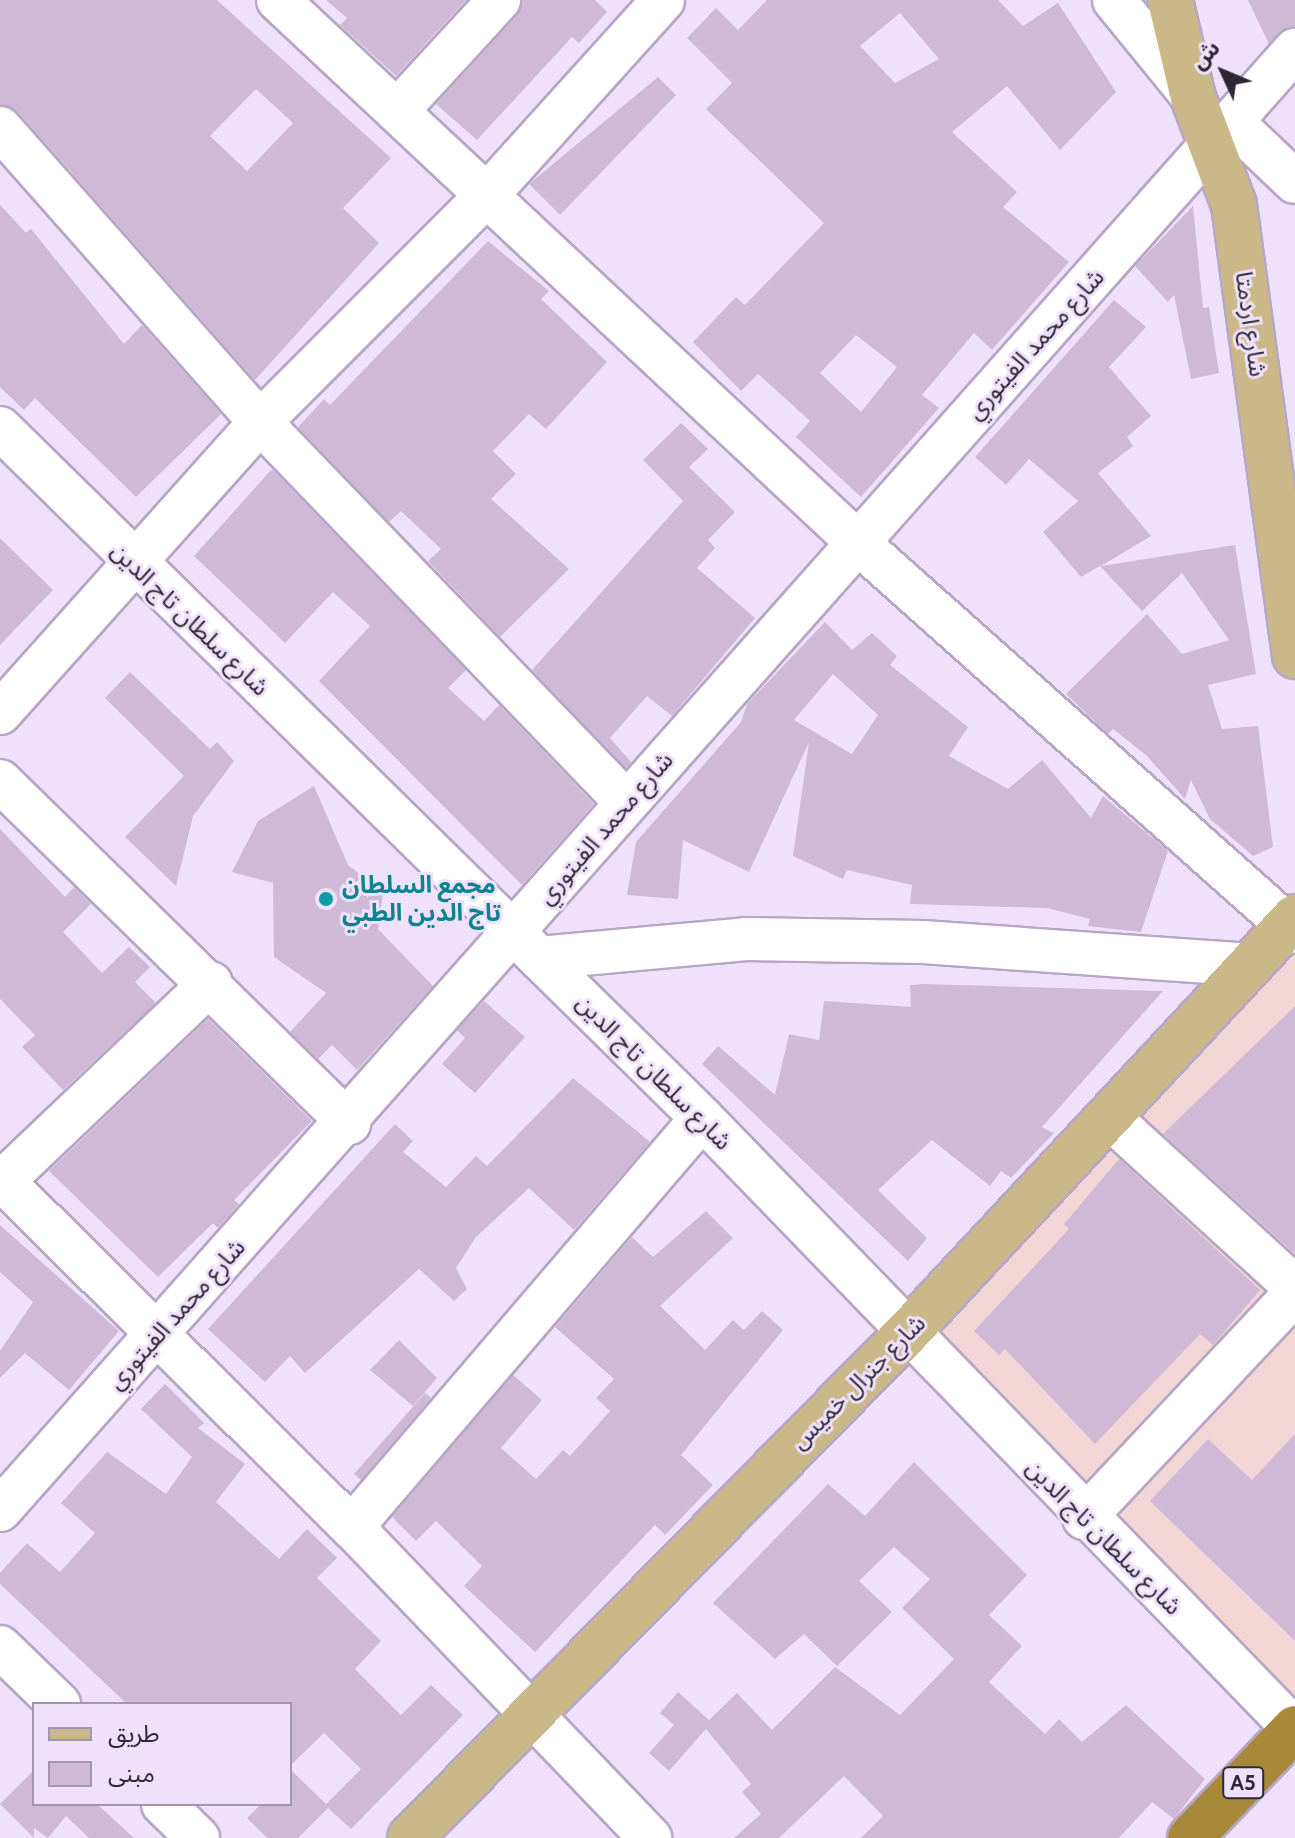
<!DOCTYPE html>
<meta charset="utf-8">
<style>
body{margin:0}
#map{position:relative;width:1295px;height:1838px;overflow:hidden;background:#efe1fc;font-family:Cabin,"Noto Sans Arabic",sans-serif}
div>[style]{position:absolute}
.commercial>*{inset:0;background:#f1d6d5}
.building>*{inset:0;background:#d0b9d7}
.roads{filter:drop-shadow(2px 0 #b7a6c6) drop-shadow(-2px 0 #b7a6c6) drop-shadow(0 2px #b7a6c6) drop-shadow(0 -2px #b7a6c6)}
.minor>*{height:42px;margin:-21px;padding:0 21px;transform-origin:21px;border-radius:21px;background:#fff}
.major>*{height:44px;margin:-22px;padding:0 22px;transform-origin:22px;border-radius:22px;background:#cbb888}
.highway>*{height:44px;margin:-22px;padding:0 22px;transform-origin:22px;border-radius:22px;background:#a88839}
.dots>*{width:22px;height:22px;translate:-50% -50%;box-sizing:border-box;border:4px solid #efe1fc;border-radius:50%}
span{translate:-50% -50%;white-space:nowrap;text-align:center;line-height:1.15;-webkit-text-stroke:6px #efe1fc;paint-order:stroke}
.shield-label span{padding:2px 6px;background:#efe1fc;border:2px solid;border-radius:6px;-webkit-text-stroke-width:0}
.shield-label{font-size:22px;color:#2e2834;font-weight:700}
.street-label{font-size:24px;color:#2e2834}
.culture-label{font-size:24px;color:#0d838f;font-weight:700}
.left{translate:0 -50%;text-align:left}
.legend{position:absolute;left:32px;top:1702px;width:260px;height:104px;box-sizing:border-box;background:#efe1fc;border:2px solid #a297ac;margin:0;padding:10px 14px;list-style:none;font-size:24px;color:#2e2834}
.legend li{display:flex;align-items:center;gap:16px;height:40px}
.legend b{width:40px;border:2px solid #a297ac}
.north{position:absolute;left:1183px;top:32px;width:80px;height:80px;-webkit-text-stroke:6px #efe1fc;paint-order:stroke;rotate:314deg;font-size:22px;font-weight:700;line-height:32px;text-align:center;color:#2e2834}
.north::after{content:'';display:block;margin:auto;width:28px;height:36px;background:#2e2834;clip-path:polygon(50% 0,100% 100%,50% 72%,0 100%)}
</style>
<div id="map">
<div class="commercial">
<div style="clip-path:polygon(1295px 940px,1295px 1703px,924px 1322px)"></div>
</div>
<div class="building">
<div style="clip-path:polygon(evenodd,0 0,217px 0,391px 158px,343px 208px,379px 243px,255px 380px,18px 112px,0 105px,0 0,256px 89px,293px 123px,247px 171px,210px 136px,256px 89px)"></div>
<div style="clip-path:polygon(326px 0,466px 0,396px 76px,340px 25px,347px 18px)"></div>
<div style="clip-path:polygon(522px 0,595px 0,607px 12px,579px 43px,572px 37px,477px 140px,436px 104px,517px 16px)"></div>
<div style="clip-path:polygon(evenodd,767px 0,998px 0,1023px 26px,1058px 3px,1116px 92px,1060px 150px,1007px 86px,952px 132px,1017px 192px,1003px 207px,1069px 262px,992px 350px,974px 333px,922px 395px,939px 408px,861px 497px,796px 437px,810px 421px,758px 374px,741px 391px,693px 342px,736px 297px,745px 305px,824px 223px,706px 109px,732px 83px,687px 38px,716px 8px,738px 30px,767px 0,900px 13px,939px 59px,895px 83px,860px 46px,900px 13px,767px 0,856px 335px,897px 367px,861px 412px,820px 373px,856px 335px)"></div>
<div style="clip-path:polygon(1248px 0,1295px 0,1295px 27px,1269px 44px)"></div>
<div style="clip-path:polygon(658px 77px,676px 95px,560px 215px,529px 184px)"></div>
<div style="clip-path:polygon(0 205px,26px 233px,31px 229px,124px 344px,142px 325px,221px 414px,136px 497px,35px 398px,24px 410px,0 387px)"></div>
<div style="clip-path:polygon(1193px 206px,1203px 308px,1209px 307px,1219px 373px,1191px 379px,1174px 295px,1168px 302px,1135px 266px)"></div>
<div style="clip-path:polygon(488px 241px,549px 291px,541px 299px,607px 362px,546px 429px,529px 414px,493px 451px,516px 474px,491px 499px,569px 569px,500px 637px,428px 561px,441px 549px,401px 511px,389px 522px,298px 427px,324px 399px,330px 405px)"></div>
<div style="clip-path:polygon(1114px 300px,1146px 327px,1109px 367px,1151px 416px,1127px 437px,1133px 446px,1098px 473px,1151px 536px,1101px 566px,1235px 545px,1256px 674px,1208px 685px,1222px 729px,1258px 726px,1273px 847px,1253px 856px,1210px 819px,1191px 780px,1185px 799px,1146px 755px,1113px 729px,1108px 734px,1066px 694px,1147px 614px,1182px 654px,1229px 640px,1182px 573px,1142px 611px,1100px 566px,1081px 577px,1043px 532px,1078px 501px,1029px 459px,1006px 485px,975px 457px)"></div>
<div style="clip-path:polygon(681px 423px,708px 449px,689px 467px,735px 512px,708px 540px,715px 548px,697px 568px,755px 618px,672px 716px,647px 696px,610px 738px,631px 762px,626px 768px,532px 670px,683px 501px,643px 460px)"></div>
<div style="clip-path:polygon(272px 469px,466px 670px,448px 688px,484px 721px,499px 705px,594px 804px,522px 885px,319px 681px,370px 626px,333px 592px,285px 643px,194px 556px)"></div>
<div style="clip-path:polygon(0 538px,53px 590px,0 645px)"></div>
<div style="clip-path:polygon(evenodd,825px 622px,852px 650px,872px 633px,897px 656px,890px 665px,968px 727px,949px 756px,1008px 789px,1042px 760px,1091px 818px,1103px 796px,1168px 851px,1141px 932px,1088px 926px,1090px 919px,1047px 908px,910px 904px,912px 885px,847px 870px,843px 879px,793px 856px,809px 742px,749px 872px,683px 840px,678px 899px,627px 895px,636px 842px,741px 722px,747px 704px,825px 622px,833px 674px,878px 715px,852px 754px,794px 720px,833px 674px)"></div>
<div style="clip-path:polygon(130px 672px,210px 749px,217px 742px,234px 761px,193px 816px,176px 886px,125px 837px,184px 776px,105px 698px)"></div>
<div style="clip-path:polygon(314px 786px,348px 865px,383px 893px,378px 929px,433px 986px,357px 1070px,332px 1045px,318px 1059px,290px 1032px,326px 993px,274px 957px,273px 883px,232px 872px,258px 821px)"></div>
<div style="clip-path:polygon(0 829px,65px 897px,74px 887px,91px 904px,63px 932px,102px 973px,129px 947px,150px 967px,135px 982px,156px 1003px,63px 1090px,22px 1047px,35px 1035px,0 999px)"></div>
<div style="clip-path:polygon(924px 984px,1163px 991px,1042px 1127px,1054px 1133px,1011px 1178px,1001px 1171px,990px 1186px,932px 1140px,878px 1190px,927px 1238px,908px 1261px,702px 1064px,718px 1046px,775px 1095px,789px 1034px,819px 1040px,824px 1001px,911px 1007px,910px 985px)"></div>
<div style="clip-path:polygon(484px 1001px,525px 1037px,475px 1093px,442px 1064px,465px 1038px,457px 1030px)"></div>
<div style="clip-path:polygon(1295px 1006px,1295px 1254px,1163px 1134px)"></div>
<div style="clip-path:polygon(208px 1019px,312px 1121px,234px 1200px,239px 1204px,218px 1228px,213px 1223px,158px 1277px,49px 1171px)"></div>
<div style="clip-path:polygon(573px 1078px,650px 1142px,574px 1230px,529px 1188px,476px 1237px,456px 1268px,467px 1289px,454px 1301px,419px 1269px,305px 1373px,290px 1356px,265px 1382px,208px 1329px,395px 1124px,413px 1141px,403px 1152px,446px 1187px,476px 1156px,487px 1166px)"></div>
<div style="clip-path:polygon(1119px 1159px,1260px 1290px,1213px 1345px,1200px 1334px,1095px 1444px,1005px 1349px,999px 1355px,974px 1331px,1069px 1229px,1064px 1224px)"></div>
<div style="clip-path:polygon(706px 1211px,733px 1238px,660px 1306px,705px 1350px,733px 1320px,744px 1330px,762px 1311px,783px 1330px,681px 1455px,713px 1485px,665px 1535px,655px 1525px,535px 1652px,464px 1586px,482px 1566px,436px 1521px,416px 1541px,392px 1517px,513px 1375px,542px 1400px,501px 1448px,536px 1479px,563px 1450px,570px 1456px,610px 1411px,596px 1398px,614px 1379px,555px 1327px,632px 1237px,653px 1257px)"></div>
<div style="clip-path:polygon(0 1225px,119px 1331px,69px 1390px,25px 1353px,0 1378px,0 1351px,33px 1302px,0 1272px)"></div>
<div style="clip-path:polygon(399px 1340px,437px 1378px,413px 1406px,370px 1370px)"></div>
<div style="clip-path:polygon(165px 1384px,204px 1423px,198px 1428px,245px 1464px,216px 1502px,279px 1559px,307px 1529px,337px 1558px,317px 1578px,381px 1641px,355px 1669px,401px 1715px,431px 1685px,463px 1715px,351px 1829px,328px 1808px,298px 1838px,267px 1838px,247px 1818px,261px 1804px,290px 1804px,290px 1769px,326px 1804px,361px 1769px,324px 1733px,290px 1766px,290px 1704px,127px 1704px,0 1584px,0 1573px,27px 1543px,60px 1572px,95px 1533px,61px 1503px,107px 1452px,166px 1494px,192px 1457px,141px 1409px)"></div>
<div style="clip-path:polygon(425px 1393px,431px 1398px,361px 1480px,354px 1474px)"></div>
<div style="clip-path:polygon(1295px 1434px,1295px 1641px,1150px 1501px,1208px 1439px,1252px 1480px)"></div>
<div style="clip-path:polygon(914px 1462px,1027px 1575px,989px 1615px,1022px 1646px,989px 1682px,1045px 1734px,1059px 1719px,1082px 1742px,1126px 1705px,1205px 1779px,1174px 1819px,1152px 1802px,1119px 1838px,861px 1838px,883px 1816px,844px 1776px,779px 1838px,734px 1838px,761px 1814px,742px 1792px,751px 1784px,706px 1729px,669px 1771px,649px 1753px,674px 1725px,660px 1713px,678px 1692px,709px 1720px,737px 1693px,772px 1730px,835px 1667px,900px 1715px,954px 1659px,902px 1608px,930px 1579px,894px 1547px,859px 1581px,892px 1612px,837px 1666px,804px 1634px,775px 1659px,713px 1603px,828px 1484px,865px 1516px)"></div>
<div style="clip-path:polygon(34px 1770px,34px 1804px,97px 1804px,134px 1838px,89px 1838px,66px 1816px,48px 1838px,34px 1828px,34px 1838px,0 1804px)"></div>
</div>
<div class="roads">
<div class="minor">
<div style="left:278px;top:0;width:793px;rotate:43.11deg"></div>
<div style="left:857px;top:542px;width:586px;rotate:41.68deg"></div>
<div style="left:1114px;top:0;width:125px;rotate:50.8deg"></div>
<div style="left:397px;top:111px;width:151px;rotate:-47.4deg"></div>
<div style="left:1232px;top:122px;width:87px;rotate:43.6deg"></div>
<div style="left:0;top:128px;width:392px;rotate:48.5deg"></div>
<div style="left:260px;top:422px;width:528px;rotate:46.08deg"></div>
<div style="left:0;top:428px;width:984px;rotate:44.51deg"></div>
<div style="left:702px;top:1118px;width:852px;rotate:45.9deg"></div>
<div style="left:0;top:713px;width:390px;rotate:-48.2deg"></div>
<div style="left:260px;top:422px;width:322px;rotate:-45deg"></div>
<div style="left:488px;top:194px;width:261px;rotate:-47.9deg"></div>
<div style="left:0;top:781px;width:489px;rotate:44.4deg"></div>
<div style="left:539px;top:958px;width:208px;rotate:-5.2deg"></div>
<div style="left:746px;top:939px;width:177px;rotate:1deg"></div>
<div style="left:923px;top:942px;width:329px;rotate:4deg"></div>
<div style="left:1111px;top:1119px;width:249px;rotate:42.4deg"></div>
<div style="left:0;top:1178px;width:496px;rotate:44.8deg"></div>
<div style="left:352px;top:1527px;width:431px;rotate:46.2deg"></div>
<div style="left:3px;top:1181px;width:287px;rotate:-43.6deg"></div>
<div style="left:0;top:1510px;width:1952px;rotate:-48.43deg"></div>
<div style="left:1084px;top:1518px;width:308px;rotate:-46.8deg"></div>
<div style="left:352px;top:1527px;width:538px;rotate:-49.44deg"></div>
<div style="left:0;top:1647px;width:82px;rotate:44deg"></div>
<div style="left:163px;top:1804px;width:49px;rotate:44.2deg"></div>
</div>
<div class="major">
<div style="left:1170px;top:0;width:100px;rotate:76.7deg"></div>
<div style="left:1193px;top:97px;width:116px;rotate:69.2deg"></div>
<div style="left:1234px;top:205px;width:455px;rotate:82.3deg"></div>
<div style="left:410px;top:1838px;width:707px;rotate:-45.46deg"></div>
<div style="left:906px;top:1334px;width:570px;rotate:-46.99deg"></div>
</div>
<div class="highway">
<div style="left:1190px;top:1838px;width:152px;rotate:-46.3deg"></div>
</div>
</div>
<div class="dots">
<div style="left:326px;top:899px;background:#0f9aa8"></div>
</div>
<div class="shield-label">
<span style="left:1243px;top:1783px">A5</span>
</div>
<div class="street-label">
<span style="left:1251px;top:324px;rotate:82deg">شارع اردمتا</span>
<span style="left:1035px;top:344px;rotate:-48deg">شارع محمد الفيتوري</span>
<span style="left:190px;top:619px;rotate:44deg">شارع سلطان تاج الدين</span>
<span style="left:605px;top:828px;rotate:-49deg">شارع محمد الفيتوري</span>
<span style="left:654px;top:1072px;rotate:45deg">شارع سلطان تاج الدين</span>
<span style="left:176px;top:1314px;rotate:-48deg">شارع محمد الفيتوري</span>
<span style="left:858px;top:1382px;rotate:-45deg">شارع جنرال خميس</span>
<span style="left:1104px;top:1537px;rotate:45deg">شارع سلطان تاج الدين</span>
</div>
<div class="culture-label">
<span class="left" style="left:342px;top:899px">مجمع السلطان<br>تاج الدين الطبي</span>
</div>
<ul class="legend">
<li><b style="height:10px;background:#cbb888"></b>طريق</li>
<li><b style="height:22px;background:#d0b9d7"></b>مبنى</li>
</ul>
<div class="north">ش</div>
</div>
